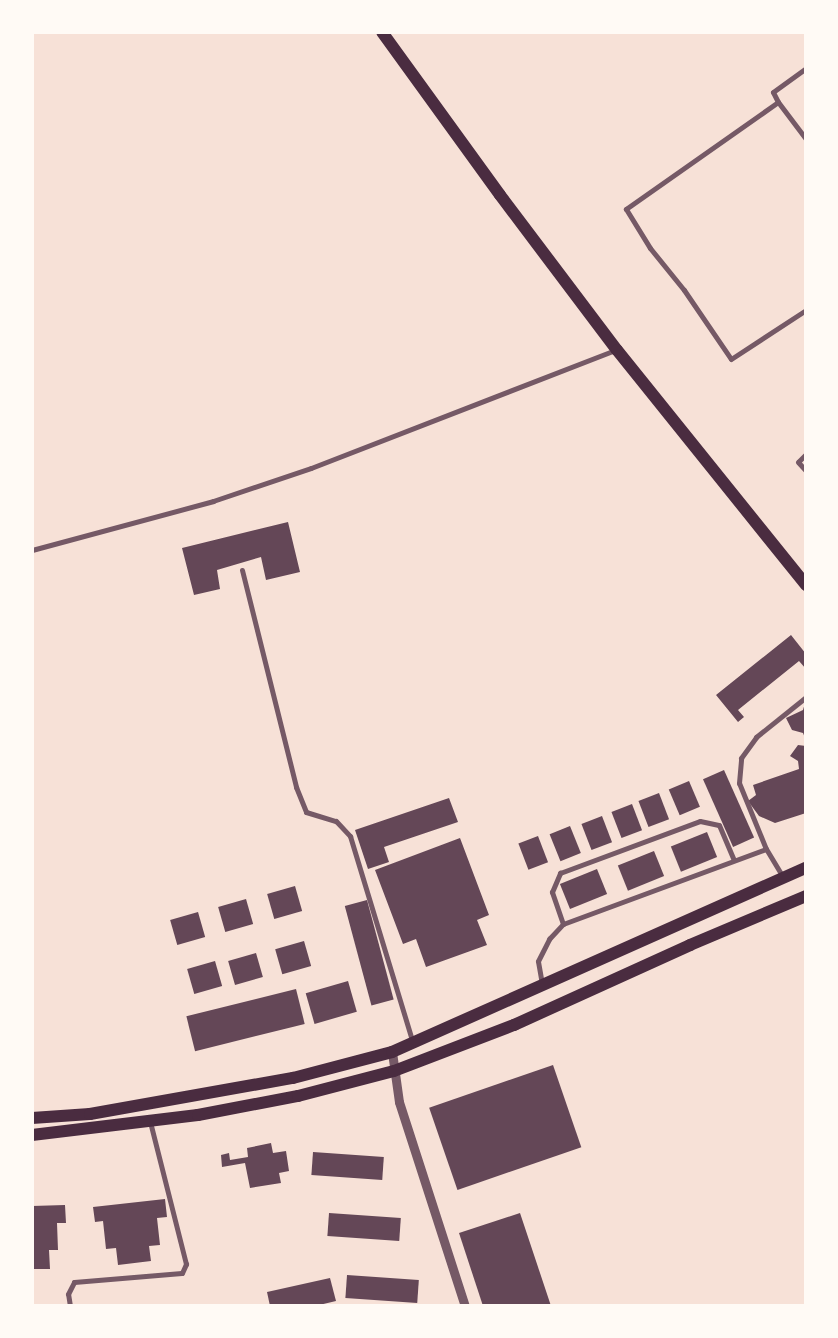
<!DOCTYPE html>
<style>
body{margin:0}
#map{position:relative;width:838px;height:1338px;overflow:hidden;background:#f7e1d7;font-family:"PT Sans Narrow",sans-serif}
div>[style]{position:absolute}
.building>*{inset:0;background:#644757;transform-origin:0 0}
.minor>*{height:5px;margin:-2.5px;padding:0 2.5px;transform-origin:2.5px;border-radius:2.5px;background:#755966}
.tertiary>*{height:9px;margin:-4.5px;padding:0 4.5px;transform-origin:4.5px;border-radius:4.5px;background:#755966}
.primary>*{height:12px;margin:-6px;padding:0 6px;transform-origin:6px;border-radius:6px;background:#4a2c40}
span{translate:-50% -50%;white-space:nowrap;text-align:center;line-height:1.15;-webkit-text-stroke:4px #fffaf5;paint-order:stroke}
.frame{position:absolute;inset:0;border:34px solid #fffaf5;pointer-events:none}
</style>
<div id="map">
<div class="building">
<div style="clip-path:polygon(288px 522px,300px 572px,266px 580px,261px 557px,217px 570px,220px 589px,194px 595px,182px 548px)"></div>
<div style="clip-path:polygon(791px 635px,806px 654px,806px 669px,799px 661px,738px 710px,744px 717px,738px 722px,716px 695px)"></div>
<div style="clip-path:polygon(805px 703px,806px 703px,805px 738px,803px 733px,792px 730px,786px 718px,803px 710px)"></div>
<div style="clip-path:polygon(798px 745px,806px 746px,806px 813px,775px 823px,759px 816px,748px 801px,756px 795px,753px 785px,799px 769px,798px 761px,790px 756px)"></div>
<div style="left:724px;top:770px;width:74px;height:23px;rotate:66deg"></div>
<div style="left:689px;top:781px;width:28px;height:22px;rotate:67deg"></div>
<div style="left:659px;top:793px;width:28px;height:22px;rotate:69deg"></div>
<div style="clip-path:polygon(449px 798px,458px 822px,384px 847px,389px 862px,368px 869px,355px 830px)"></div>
<div style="left:632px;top:804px;width:28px;height:22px;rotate:69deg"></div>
<div style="left:602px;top:816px;width:28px;height:22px;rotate:69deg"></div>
<div style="left:570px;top:826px;width:29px;height:22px;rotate:68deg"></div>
<div style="left:707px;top:832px;width:27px;height:39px;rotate:68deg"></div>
<div style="left:538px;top:836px;width:28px;height:21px;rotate:69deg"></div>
<div style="clip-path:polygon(460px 838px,489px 915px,477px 920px,487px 945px,426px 967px,416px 939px,403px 944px,375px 870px)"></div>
<div style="left:654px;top:851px;width:27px;height:39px;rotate:68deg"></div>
<div style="left:597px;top:869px;width:27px;height:40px;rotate:68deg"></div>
<div style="left:295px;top:886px;width:26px;height:29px;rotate:74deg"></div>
<div style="left:246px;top:899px;width:26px;height:29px;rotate:74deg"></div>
<div style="left:367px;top:900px;width:103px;height:23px;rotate:75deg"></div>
<div style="left:198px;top:912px;width:26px;height:29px;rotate:74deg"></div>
<div style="left:304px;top:941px;width:26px;height:30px;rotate:74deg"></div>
<div style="left:256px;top:953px;width:25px;height:29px;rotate:74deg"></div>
<div style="left:215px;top:961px;width:26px;height:29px;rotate:74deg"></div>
<div style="left:348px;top:981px;width:32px;height:44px;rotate:74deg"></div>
<div style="left:296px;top:989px;width:36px;height:113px;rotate:76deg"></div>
<div style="left:553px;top:1065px;width:87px;height:131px;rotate:71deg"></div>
<div style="clip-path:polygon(271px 1143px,273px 1153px,286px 1151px,289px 1171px,279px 1173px,281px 1183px,250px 1188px,245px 1163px,222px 1167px,221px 1155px,229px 1153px,230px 1160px,248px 1157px,247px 1148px)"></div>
<div style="left:313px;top:1152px;width:71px;height:23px;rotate:4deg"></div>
<div style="clip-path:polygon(165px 1199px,167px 1217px,157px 1218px,160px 1245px,149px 1246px,151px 1261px,118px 1265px,116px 1248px,106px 1249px,103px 1221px,95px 1222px,93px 1207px)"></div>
<div style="clip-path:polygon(65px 1205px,66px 1223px,57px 1223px,58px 1250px,49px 1250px,50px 1269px,32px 1269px,32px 1206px)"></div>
<div style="left:329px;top:1213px;width:72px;height:23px;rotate:4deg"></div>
<div style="clip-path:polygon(520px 1213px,551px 1306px,483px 1306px,459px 1233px)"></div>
<div style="left:347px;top:1275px;width:72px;height:23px;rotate:4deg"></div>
<div style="clip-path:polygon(330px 1278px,336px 1301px,315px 1306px,270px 1306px,267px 1292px)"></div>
</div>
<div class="minor">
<div style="left:778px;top:102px;width:11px;rotate:-117deg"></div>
<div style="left:773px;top:92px;width:41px;rotate:-36deg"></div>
<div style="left:806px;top:139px;width:46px;rotate:-127.1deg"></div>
<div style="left:778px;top:102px;width:186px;rotate:144.9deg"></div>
<div style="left:626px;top:209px;width:46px;rotate:58.4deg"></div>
<div style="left:650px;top:248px;width:54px;rotate:51deg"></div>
<div style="left:684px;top:290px;width:83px;rotate:55.7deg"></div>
<div style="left:731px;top:359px;width:90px;rotate:-33.2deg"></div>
<div style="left:806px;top:454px;width:11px;rotate:135deg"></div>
<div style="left:798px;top:462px;width:12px;rotate:48deg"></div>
<div style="left:32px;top:550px;width:188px;rotate:-15.1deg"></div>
<div style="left:213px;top:501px;width:103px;rotate:-18.6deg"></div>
<div style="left:311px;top:468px;width:327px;rotate:-21.2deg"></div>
<div style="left:242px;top:570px;width:224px;rotate:76deg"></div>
<div style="left:296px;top:787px;width:27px;rotate:68deg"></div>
<div style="left:306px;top:812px;width:31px;rotate:17deg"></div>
<div style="left:336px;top:821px;width:21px;rotate:47deg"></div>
<div style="left:350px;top:836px;width:216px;rotate:73.1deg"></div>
<div style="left:783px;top:877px;width:33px;rotate:-121deg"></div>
<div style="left:766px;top:849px;width:71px;rotate:-112.2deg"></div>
<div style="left:739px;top:783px;width:25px;rotate:-85deg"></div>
<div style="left:741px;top:758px;width:26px;rotate:-54deg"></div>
<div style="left:756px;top:737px;width:64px;rotate:-38.7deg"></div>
<div style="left:563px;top:924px;width:34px;rotate:-109deg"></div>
<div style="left:552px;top:892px;width:21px;rotate:-67deg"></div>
<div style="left:560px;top:873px;width:149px;rotate:-20.4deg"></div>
<div style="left:700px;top:821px;width:19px;rotate:12deg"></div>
<div style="left:719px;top:825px;width:38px;rotate:67deg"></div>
<div style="left:542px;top:984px;width:23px;rotate:-100deg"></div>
<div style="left:538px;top:961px;width:25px;rotate:-63deg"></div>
<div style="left:549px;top:939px;width:21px;rotate:-47deg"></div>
<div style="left:563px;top:924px;width:216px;rotate:-20.3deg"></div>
<div style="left:70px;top:1306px;width:12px;rotate:-99deg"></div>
<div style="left:68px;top:1294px;width:13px;rotate:-63deg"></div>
<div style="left:74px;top:1282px;width:108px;rotate:-4.8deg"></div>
<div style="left:182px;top:1273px;width:10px;rotate:-66deg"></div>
<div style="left:186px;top:1264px;width:146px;rotate:-104.2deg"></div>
</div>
<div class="tertiary">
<div style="left:392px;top:1052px;width:50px;rotate:82deg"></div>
<div style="left:399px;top:1102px;width:214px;rotate:72.1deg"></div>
</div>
<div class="primary">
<div style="left:382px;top:32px;width:201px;rotate:54.1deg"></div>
<div style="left:500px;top:195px;width:194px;rotate:53deg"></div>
<div style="left:617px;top:350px;width:302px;rotate:51.2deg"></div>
<div style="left:32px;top:1118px;width:58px;rotate:-3.9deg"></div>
<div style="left:90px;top:1114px;width:206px;rotate:-10.1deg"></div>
<div style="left:293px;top:1078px;width:102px;rotate:-14.7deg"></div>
<div style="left:392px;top:1052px;width:453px;rotate:-24deg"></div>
<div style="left:32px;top:1135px;width:167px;rotate:-6.9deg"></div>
<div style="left:198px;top:1115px;width:102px;rotate:-10.8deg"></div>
<div style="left:298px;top:1096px;width:99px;rotate:-14.6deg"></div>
<div style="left:394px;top:1071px;width:129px;rotate:-21deg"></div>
<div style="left:514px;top:1025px;width:193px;rotate:-24.4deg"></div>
<div style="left:690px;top:945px;width:126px;rotate:-22.9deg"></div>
</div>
<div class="frame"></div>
</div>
